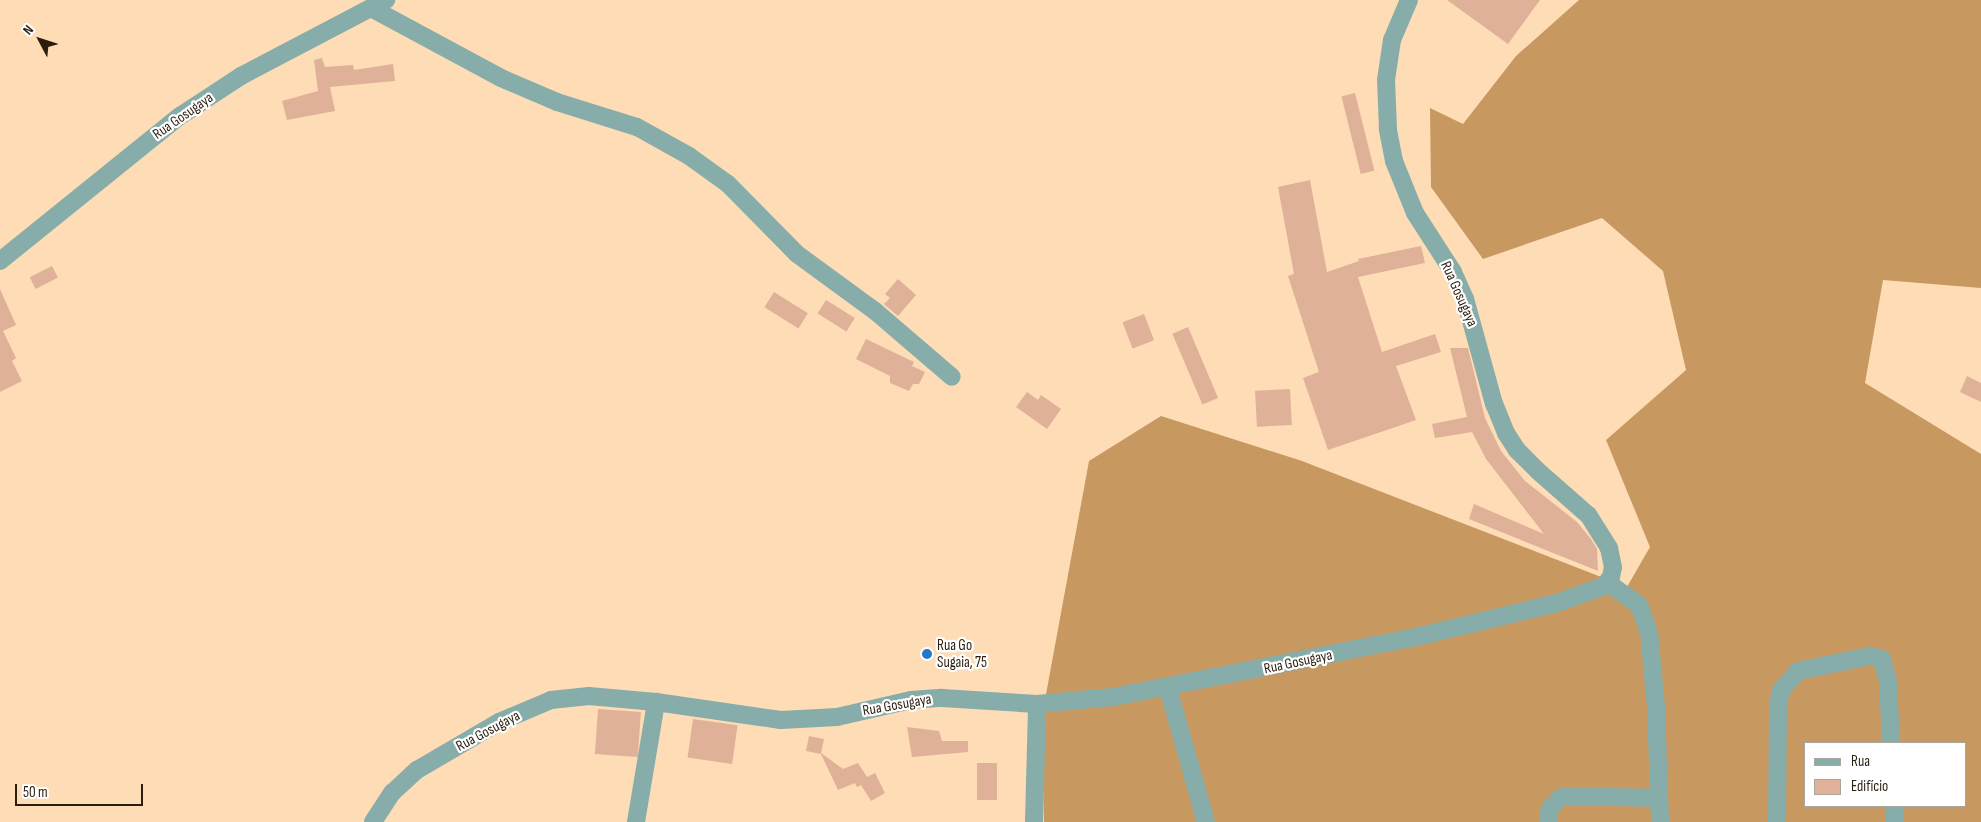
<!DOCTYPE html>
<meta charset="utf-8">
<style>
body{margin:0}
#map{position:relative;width:1981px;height:822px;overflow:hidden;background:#fedcb5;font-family:"Sofia Sans Condensed",sans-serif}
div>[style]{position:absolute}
.forest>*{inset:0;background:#c7985f}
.building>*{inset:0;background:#dfb198;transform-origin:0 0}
.minor>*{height:18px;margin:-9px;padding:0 9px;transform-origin:9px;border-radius:9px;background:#86adaa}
.dots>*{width:14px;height:14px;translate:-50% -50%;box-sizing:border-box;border:2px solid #fff;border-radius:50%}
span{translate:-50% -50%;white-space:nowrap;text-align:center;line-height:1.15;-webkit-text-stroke:4.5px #fff;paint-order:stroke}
.street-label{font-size:15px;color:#2b1e0f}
.poi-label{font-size:15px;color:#2b1e0f}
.left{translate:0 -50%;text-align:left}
.legend{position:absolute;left:1804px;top:742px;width:162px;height:65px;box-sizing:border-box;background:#fff;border:1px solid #aaa59f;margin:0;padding:6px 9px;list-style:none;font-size:15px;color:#2b1e0f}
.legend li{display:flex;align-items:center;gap:10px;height:25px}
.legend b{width:25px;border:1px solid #aaa59f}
.north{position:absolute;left:15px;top:15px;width:50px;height:50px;-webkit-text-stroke:4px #fff;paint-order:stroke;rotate:310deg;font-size:14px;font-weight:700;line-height:20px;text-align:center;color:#2b1e0f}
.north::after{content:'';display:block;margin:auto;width:18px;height:22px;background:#2b1e0f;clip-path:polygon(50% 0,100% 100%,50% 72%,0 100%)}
.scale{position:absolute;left:15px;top:784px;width:128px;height:22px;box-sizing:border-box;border:2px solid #2b1e0f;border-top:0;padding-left:6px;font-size:15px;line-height:18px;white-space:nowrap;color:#2b1e0f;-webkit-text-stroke:4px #fff;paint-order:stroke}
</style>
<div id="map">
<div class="forest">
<div style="clip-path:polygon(evenodd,1579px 0,1981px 0,1981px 288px,1883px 280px,1865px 383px,1981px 454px,1981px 822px,1044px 822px,1042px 716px,1089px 461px,1161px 416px,1302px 461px,1627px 587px,1650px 547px,1606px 440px,1686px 370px,1663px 271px,1602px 218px,1483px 259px,1431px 187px,1430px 108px,1463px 124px,1516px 56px,1579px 0,1805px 743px,1965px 743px,1965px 806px,1805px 806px,1805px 743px)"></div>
</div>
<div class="building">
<div style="clip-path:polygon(1447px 0,1540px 0,1508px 44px)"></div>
<div style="clip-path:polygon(322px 58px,325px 67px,353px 65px,354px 70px,393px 64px,395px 81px,330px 87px,335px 111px,287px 120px,282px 101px,318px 91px,314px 60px)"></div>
<div style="left:1355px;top:93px;width:80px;height:14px;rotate:76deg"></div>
<div style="clip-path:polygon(1310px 180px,1327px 272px,1359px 261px,1358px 259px,1421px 246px,1425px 263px,1358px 277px,1382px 352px,1435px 334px,1441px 352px,1396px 366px,1416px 420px,1328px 450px,1303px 378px,1319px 372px,1288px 276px,1294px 274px,1278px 187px)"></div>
<div style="left:52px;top:266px;width:13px;height:25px;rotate:63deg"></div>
<div style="clip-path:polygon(898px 279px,916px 295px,898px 316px,884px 304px,890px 298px,885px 294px)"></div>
<div style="clip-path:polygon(0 289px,16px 325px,3px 331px,16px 358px,12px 361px,22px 381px,0 392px)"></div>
<div style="left:774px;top:292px;width:40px;height:18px;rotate:32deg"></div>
<div style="left:826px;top:300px;width:34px;height:16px;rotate:32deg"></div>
<div style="left:1144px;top:314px;width:28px;height:23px;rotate:69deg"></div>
<div style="left:1188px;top:327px;width:77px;height:17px;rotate:67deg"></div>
<div style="clip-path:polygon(866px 339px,914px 362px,912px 366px,925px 372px,919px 384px,913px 384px,909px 391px,890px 383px,890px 376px,856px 359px)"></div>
<div style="clip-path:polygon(1450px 348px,1468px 348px,1485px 418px,1501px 451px,1525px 481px,1577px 522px,1591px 539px,1597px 549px,1598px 571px,1469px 519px,1474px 504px,1544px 534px,1486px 459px,1472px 432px,1435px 438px,1432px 424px,1467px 417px)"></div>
<div style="clip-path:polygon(1967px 376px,1981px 383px,1981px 402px,1960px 392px)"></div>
<div style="left:1290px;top:389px;width:36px;height:35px;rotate:87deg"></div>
<div style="clip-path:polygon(1027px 392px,1038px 400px,1041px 395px,1061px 409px,1047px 429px,1016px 407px)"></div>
<div style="left:598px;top:709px;width:43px;height:45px;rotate:4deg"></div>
<div style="left:693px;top:719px;width:45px;height:39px;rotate:8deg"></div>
<div style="clip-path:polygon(907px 727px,939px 731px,942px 741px,968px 741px,968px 752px,912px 757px)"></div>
<div style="clip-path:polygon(809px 736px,824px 739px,821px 753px,843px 769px,858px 763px,867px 777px,875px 773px,885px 793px,871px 801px,861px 785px,857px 787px,855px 783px,838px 790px,821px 754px,806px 751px)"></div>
<div style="left:977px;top:763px;width:20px;height:37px"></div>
</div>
<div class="minor">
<div style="left:373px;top:9px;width:145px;rotate:28.3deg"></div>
<div style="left:501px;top:78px;width:61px;rotate:23.2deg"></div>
<div style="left:557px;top:102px;width:84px;rotate:17.4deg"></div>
<div style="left:637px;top:127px;width:60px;rotate:29.1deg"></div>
<div style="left:689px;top:156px;width:48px;rotate:35.7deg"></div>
<div style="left:728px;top:184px;width:98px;rotate:45.4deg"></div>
<div style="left:797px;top:254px;width:97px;rotate:36.2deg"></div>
<div style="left:875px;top:311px;width:101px;rotate:40.6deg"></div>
<div style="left:0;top:261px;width:231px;rotate:-38.9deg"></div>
<div style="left:180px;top:116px;width:73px;rotate:-33.3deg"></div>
<div style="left:241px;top:76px;width:164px;rotate:-27.7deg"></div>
<div style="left:1607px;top:582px;width:39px;rotate:36deg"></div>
<div style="left:1639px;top:605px;width:29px;rotate:70deg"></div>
<div style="left:1649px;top:632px;width:75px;rotate:84.7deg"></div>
<div style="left:1656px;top:707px;width:115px;rotate:88deg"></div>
<div style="left:1168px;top:688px;width:139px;rotate:74.2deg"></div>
<div style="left:1894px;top:806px;width:16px;rotate:86deg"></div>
<div style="left:373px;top:822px;width:35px;rotate:-57deg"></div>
<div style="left:392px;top:793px;width:34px;rotate:-43deg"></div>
<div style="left:417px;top:770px;width:95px;rotate:-30.3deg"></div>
<div style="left:499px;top:722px;width:56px;rotate:-22.9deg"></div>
<div style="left:551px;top:700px;width:38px;rotate:-6deg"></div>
<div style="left:589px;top:696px;width:67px;rotate:5.1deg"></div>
<div style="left:656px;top:702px;width:126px;rotate:8.2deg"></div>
<div style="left:781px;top:720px;width:56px;rotate:-3.1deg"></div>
<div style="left:837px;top:717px;width:76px;rotate:-12.9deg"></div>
<div style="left:911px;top:700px;width:31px;rotate:-4deg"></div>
<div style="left:942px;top:698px;width:95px;rotate:3.6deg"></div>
<div style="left:1037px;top:704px;width:76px;rotate:-5.3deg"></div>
<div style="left:1113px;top:697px;width:309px;rotate:-11.2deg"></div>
<div style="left:1416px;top:637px;width:145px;rotate:-13.6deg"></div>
<div style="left:1557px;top:603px;width:50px;rotate:-19.9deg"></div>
<div style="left:1604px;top:586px;width:11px;rotate:-52deg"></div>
<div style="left:1611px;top:577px;width:10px;rotate:-79deg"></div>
<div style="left:1613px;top:567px;width:19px;rotate:-102deg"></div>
<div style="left:1609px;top:548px;width:39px;rotate:-122deg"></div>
<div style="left:1588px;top:515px;width:67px;rotate:-138.7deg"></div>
<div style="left:1538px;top:471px;width:30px;rotate:-135deg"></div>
<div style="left:1517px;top:450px;width:20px;rotate:-123deg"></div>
<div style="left:1506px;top:433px;width:31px;rotate:-112deg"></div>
<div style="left:1494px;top:404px;width:109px;rotate:-105.4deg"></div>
<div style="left:1465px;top:299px;width:30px;rotate:-114deg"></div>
<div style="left:1453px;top:272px;width:70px;rotate:-122.8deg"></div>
<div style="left:1415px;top:213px;width:56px;rotate:-112deg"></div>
<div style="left:1394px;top:161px;width:33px;rotate:-101deg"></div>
<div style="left:1388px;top:129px;width:49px;rotate:-92.3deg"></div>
<div style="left:1386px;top:80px;width:40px;rotate:-81.5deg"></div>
<div style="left:1392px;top:40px;width:43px;rotate:-67deg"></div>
<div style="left:636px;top:822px;width:122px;rotate:-80.5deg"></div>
<div style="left:1034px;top:822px;width:118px;rotate:-88.5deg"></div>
<div style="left:1548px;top:822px;width:14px;rotate:-82deg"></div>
<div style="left:1550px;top:808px;width:14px;rotate:-45deg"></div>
<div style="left:1560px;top:798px;width:7px;rotate:-16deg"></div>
<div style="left:1567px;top:796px;width:92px;rotate:1.2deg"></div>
<div style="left:1777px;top:822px;width:116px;rotate:-89.5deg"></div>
<div style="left:1778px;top:706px;width:16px;rotate:-79deg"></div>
<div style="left:1781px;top:690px;width:25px;rotate:-48deg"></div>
<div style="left:1798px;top:671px;width:74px;rotate:-11.8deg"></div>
<div style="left:1870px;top:656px;width:12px;rotate:14deg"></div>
<div style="left:1882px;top:659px;width:24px;rotate:75deg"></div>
<div style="left:1888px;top:682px;width:61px;rotate:87.2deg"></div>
</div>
<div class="dots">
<div style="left:927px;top:654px;background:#2379c7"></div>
</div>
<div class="street-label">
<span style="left:183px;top:116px;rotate:-35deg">Rua Gosugaya</span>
<span style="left:1459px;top:294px;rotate:66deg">Rua Gosugaya</span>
<span style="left:1298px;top:662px;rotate:-12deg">Rua Gosugaya</span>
<span style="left:897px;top:705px;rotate:-10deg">Rua Gosugaya</span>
<span style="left:488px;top:731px;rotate:-28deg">Rua Gosugaya</span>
</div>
<div class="poi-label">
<span class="left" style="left:937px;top:654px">Rua Go<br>Sugaia, 75</span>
</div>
<ul class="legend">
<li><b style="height:6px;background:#86adaa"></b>Rua</li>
<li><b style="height:14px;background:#dfb198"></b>Edifício</li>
</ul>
<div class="north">N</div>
<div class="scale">50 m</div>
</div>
